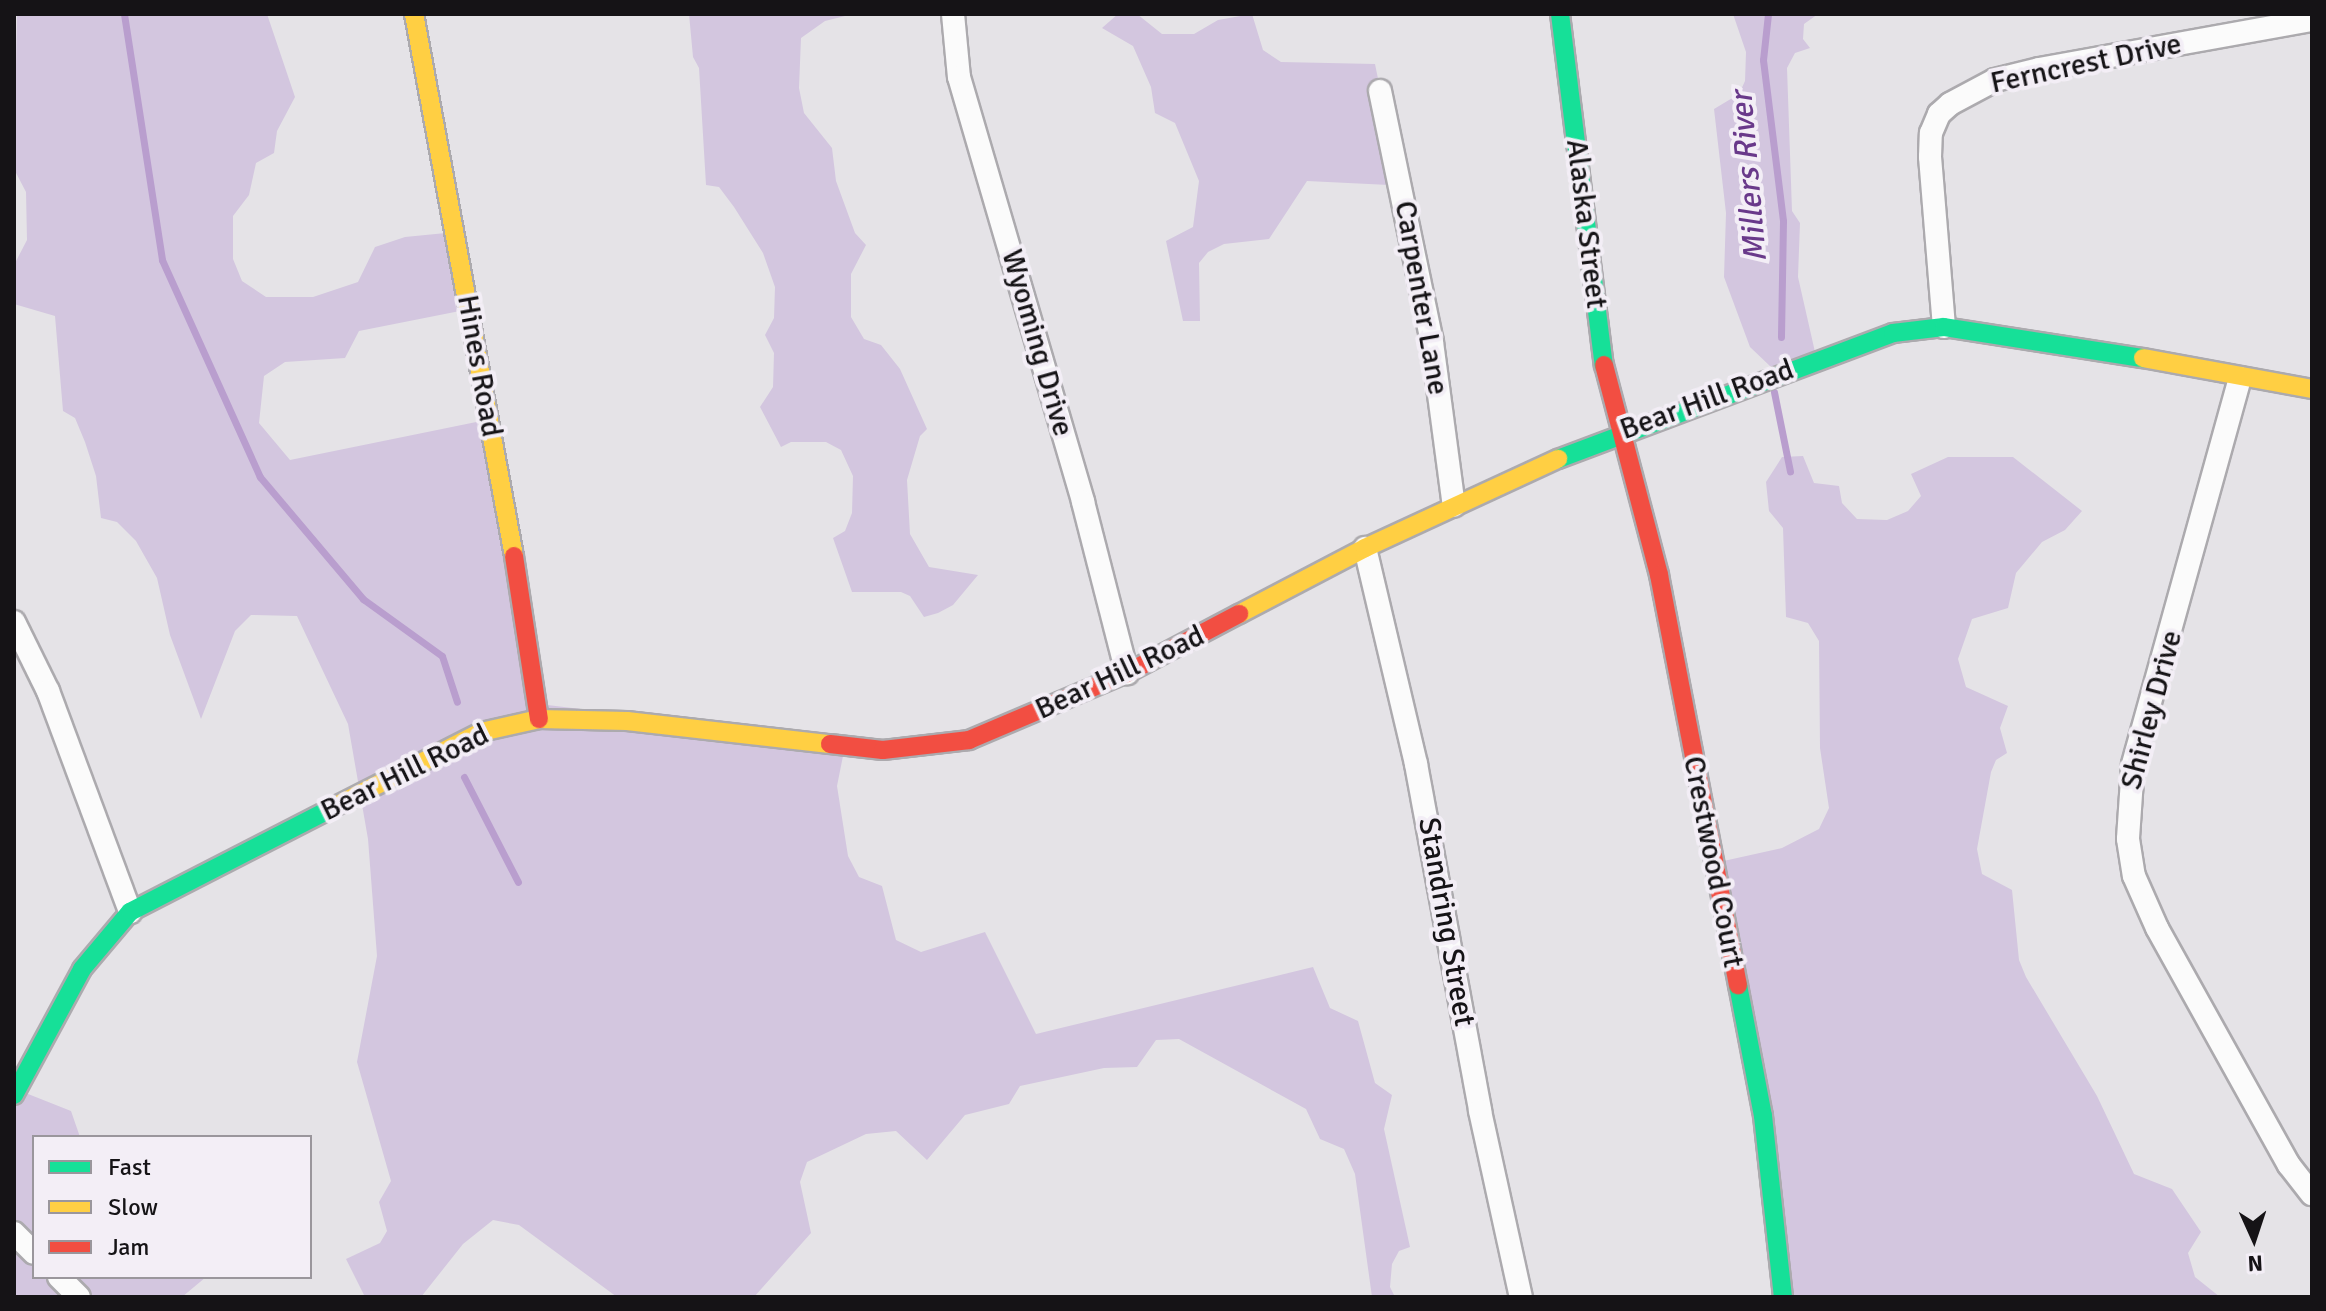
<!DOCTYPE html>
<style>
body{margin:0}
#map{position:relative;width:2326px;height:1311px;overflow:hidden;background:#e5e3e7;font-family:Signika,sans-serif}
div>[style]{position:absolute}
.green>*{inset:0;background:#d3c6df}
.stream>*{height:7px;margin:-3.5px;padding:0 3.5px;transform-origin:3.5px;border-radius:3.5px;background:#b99ece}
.roads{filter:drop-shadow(2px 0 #acaaae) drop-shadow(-2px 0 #acaaae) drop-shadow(0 2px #acaaae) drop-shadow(0 -2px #acaaae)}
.street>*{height:22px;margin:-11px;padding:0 11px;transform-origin:11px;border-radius:11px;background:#fbfbfb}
.fast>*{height:18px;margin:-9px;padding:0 9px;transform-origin:9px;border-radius:9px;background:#16e098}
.slow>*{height:18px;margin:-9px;padding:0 9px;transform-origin:9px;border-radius:9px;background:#ffcf43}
.jam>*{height:18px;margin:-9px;padding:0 9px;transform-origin:9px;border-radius:9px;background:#f24e42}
span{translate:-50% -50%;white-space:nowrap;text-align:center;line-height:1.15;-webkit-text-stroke:8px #f3eef6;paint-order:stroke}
.street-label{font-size:30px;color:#151316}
.water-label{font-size:32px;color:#69398a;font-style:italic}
.frame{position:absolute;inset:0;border:16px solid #151316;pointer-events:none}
.legend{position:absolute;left:32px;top:1135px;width:280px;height:144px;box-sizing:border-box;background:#f3eef6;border:2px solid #9a969c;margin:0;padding:10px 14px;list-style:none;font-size:24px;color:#151316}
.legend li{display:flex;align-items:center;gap:16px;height:40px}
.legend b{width:40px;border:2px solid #9a969c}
.north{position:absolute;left:2214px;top:1199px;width:80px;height:80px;-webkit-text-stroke:6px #f3eef6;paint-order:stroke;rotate:177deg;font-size:22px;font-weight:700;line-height:32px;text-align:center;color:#151316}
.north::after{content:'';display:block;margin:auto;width:28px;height:36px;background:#151316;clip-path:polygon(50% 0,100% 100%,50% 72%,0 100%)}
</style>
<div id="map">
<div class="green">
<div style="clip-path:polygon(17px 14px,267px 14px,295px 97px,277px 131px,274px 153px,256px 163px,249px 195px,233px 216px,233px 259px,242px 281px,266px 297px,313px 297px,358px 282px,375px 247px,405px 237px,456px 232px,475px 308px,359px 331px,345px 358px,285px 362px,264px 376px,259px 423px,290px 460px,491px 419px,539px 704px,846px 741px,837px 786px,848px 856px,859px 877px,882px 886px,896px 940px,921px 952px,985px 932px,1036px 1034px,1313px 967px,1330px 1008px,1358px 1021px,1375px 1083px,1392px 1095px,1384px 1129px,1410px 1247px,1399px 1251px,1392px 1264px,1390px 1287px,1395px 1297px,1372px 1297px,1355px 1174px,1344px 1149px,1320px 1139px,1306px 1109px,1179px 1039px,1156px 1040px,1137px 1067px,1104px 1068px,1020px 1086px,1009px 1104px,965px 1115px,927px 1160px,896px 1131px,866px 1134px,807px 1162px,800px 1182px,811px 1233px,754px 1297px,617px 1297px,519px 1225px,493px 1220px,463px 1244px,421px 1297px,365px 1297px,346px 1259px,380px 1243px,387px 1231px,379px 1202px,391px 1181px,357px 1062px,377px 956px,368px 839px,348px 724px,297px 616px,251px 615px,235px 631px,201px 719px,170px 635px,157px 578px,136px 541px,117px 522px,101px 518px,96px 476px,85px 442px,75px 418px,63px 411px,55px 316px,14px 304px,14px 265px,27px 240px,26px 192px,14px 169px)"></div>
<div style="clip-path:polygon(689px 14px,853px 14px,825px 21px,801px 38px,799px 88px,804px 113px,832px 148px,836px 181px,855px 233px,866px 245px,851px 274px,851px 317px,864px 339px,881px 345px,900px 369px,927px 429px,920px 436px,907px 480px,910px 534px,929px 567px,978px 575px,953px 605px,938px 613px,924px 617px,910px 596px,901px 592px,852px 592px,833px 538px,845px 531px,852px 513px,853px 476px,841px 450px,826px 442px,791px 442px,781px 447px,760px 407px,773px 387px,774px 353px,765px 335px,774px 318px,775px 287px,763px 253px,734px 207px,719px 187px,706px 185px,699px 68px,693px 57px)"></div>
<div style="clip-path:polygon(1118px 14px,1137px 14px,1162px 34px,1194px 34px,1218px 20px,1252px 14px,1263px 50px,1281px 62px,1375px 64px,1396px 167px,1389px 185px,1307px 181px,1269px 239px,1224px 244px,1208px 252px,1199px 263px,1200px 321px,1183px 321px,1166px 241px,1193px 227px,1199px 181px,1175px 123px,1155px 113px,1151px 87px,1133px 46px,1102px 28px)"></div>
<div style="clip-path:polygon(1733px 14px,1818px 14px,1804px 24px,1803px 39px,1810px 48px,1795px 53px,1787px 68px,1792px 211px,1800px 223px,1798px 277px,1815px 352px,1771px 367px,1750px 347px,1724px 277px,1726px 213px,1714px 109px,1739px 94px,1745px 81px,1746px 52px)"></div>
<div style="clip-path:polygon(1803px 456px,1814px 483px,1839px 486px,1842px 503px,1857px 519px,1887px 520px,1908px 511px,1921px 496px,1911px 474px,1948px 457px,2013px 457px,2082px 511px,2065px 530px,2042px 542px,2016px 573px,2008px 608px,1972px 619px,1958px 659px,1966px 687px,2008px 706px,2000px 728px,2007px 753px,1996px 760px,1991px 772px,1977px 849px,1982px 874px,2012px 890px,2019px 960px,2026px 977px,2097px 1096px,2134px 1174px,2172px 1189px,2201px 1232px,2188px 1253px,2195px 1277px,2220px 1297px,1788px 1297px,1719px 862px,1782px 848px,1819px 829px,1829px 808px,1820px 748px,1819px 641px,1808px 623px,1786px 617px,1783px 528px,1769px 511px,1766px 482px,1782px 457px)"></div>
<div style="clip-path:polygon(18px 1090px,71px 1111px,80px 1137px,34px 1137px,34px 1277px,206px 1277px,182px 1297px,14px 1297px,14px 1097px)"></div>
</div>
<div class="stream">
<div style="left:124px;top:14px;width:249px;rotate:81.2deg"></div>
<div style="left:162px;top:260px;width:238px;rotate:65.7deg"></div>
<div style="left:260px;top:477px;width:160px;rotate:49.8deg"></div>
<div style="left:363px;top:599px;width:97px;rotate:35.8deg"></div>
<div style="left:442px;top:656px;width:48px;rotate:71.9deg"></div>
<div style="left:1768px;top:14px;width:46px;rotate:96.2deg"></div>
<div style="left:1763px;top:60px;width:162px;rotate:82.9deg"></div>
<div style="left:1783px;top:221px;width:116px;rotate:91deg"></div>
<div style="left:1774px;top:392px;width:81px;rotate:78.6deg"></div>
<div style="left:464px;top:777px;width:118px;rotate:62.8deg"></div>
</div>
<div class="roads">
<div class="street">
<div style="left:953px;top:14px;width:63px;rotate:84.6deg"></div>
<div style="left:959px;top:77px;width:443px;rotate:73.7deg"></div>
<div style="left:1083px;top:502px;width:177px;rotate:75.6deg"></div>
<div style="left:1380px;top:91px;width:256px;rotate:78.3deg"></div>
<div style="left:1432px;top:342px;width:165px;rotate:82.4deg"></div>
<div style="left:1944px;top:327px;width:171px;rotate:-94.7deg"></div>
<div style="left:1930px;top:157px;width:24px;rotate:-88deg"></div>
<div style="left:1931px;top:133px;width:21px;rotate:-67deg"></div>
<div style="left:1939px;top:114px;width:15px;rotate:-42deg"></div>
<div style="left:1950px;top:104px;width:51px;rotate:-28.1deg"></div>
<div style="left:1995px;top:80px;width:45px;rotate:-14deg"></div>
<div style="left:2039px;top:69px;width:277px;rotate:-10.2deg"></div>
<div style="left:2240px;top:378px;width:402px;rotate:105.5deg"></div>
<div style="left:2133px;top:765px;width:74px;rotate:93.9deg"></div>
<div style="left:2128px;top:839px;width:37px;rotate:81deg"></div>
<div style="left:2134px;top:876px;width:57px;rotate:66.1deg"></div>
<div style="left:2157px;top:928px;width:271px;rotate:60.9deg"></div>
<div style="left:2289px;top:1165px;width:37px;rotate:52deg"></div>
<div style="left:1365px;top:548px;width:222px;rotate:76.7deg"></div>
<div style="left:1416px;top:764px;width:353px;rotate:79.5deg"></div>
<div style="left:1480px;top:1111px;width:190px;rotate:77.6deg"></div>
<div style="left:14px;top:622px;width:77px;rotate:63.8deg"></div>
<div style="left:48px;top:691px;width:236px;rotate:69.6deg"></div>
<div style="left:14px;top:1233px;width:28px;rotate:45deg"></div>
<div style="left:59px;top:1277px;width:28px;rotate:45deg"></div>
</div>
<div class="fast">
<div style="left:1560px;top:14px;width:354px;rotate:82.9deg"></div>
<div style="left:1558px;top:459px;width:358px;rotate:-20.6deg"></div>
<div style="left:1893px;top:333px;width:51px;rotate:-6.7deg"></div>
<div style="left:1944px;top:327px;width:201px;rotate:8.9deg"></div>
<div style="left:1738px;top:985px;width:133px;rotate:79.2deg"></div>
<div style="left:1763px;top:1116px;width:182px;rotate:83.7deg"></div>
<div style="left:14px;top:1095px;width:143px;rotate:-61.6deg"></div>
<div style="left:82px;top:969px;width:75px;rotate:-49.9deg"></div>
<div style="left:130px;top:912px;width:225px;rotate:-27.2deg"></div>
</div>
<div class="slow">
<div style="left:414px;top:14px;width:551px;rotate:79.55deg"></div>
<div style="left:2143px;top:358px;width:172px;rotate:10.4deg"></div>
<div style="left:1239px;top:614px;width:142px;rotate:-27.6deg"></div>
<div style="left:1365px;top:548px;width:213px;rotate:-24.8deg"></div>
<div style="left:330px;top:809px;width:169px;rotate:-27deg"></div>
<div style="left:481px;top:732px;width:59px;rotate:-12.6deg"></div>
<div style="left:539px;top:719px;width:88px;rotate:1.3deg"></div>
<div style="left:627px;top:721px;width:204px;rotate:6.5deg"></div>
</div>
<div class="jam">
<div style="left:1604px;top:365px;width:217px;rotate:75.3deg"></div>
<div style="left:1659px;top:575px;width:418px;rotate:79.1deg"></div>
<div style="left:514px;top:556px;width:165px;rotate:81.3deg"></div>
<div style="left:830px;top:744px;width:53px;rotate:6.5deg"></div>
<div style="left:883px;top:750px;width:87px;rotate:-6.6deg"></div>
<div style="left:969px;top:740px;width:172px;rotate:-23deg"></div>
<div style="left:1127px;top:673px;width:127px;rotate:-27.8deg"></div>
</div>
</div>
<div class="street-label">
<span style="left:2086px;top:64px;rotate:-12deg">Ferncrest Drive</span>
<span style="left:1586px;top:224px;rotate:83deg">Alaska Street</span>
<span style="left:1421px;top:298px;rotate:80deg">Carpenter Lane</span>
<span style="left:1037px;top:343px;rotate:74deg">Wyoming Drive</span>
<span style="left:479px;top:366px;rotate:80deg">Hines Road</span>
<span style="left:1707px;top:400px;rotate:-20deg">Bear Hill Road</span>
<span style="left:1120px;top:673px;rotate:-25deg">Bear Hill Road</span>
<span style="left:2152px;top:710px;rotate:-75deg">Shirley Drive</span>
<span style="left:405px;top:773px;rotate:-26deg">Bear Hill Road</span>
<span style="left:1713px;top:862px;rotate:79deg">Crestwood Court</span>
<span style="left:1446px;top:922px;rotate:80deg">Standring Street</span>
</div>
<div class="water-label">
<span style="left:1749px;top:177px;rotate:-95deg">Millers River</span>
</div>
<div class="frame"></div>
<ul class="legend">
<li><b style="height:10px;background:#16e098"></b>Fast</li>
<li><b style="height:10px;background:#ffcf43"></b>Slow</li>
<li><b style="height:10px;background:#f24e42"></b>Jam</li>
</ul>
<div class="north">N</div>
</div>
